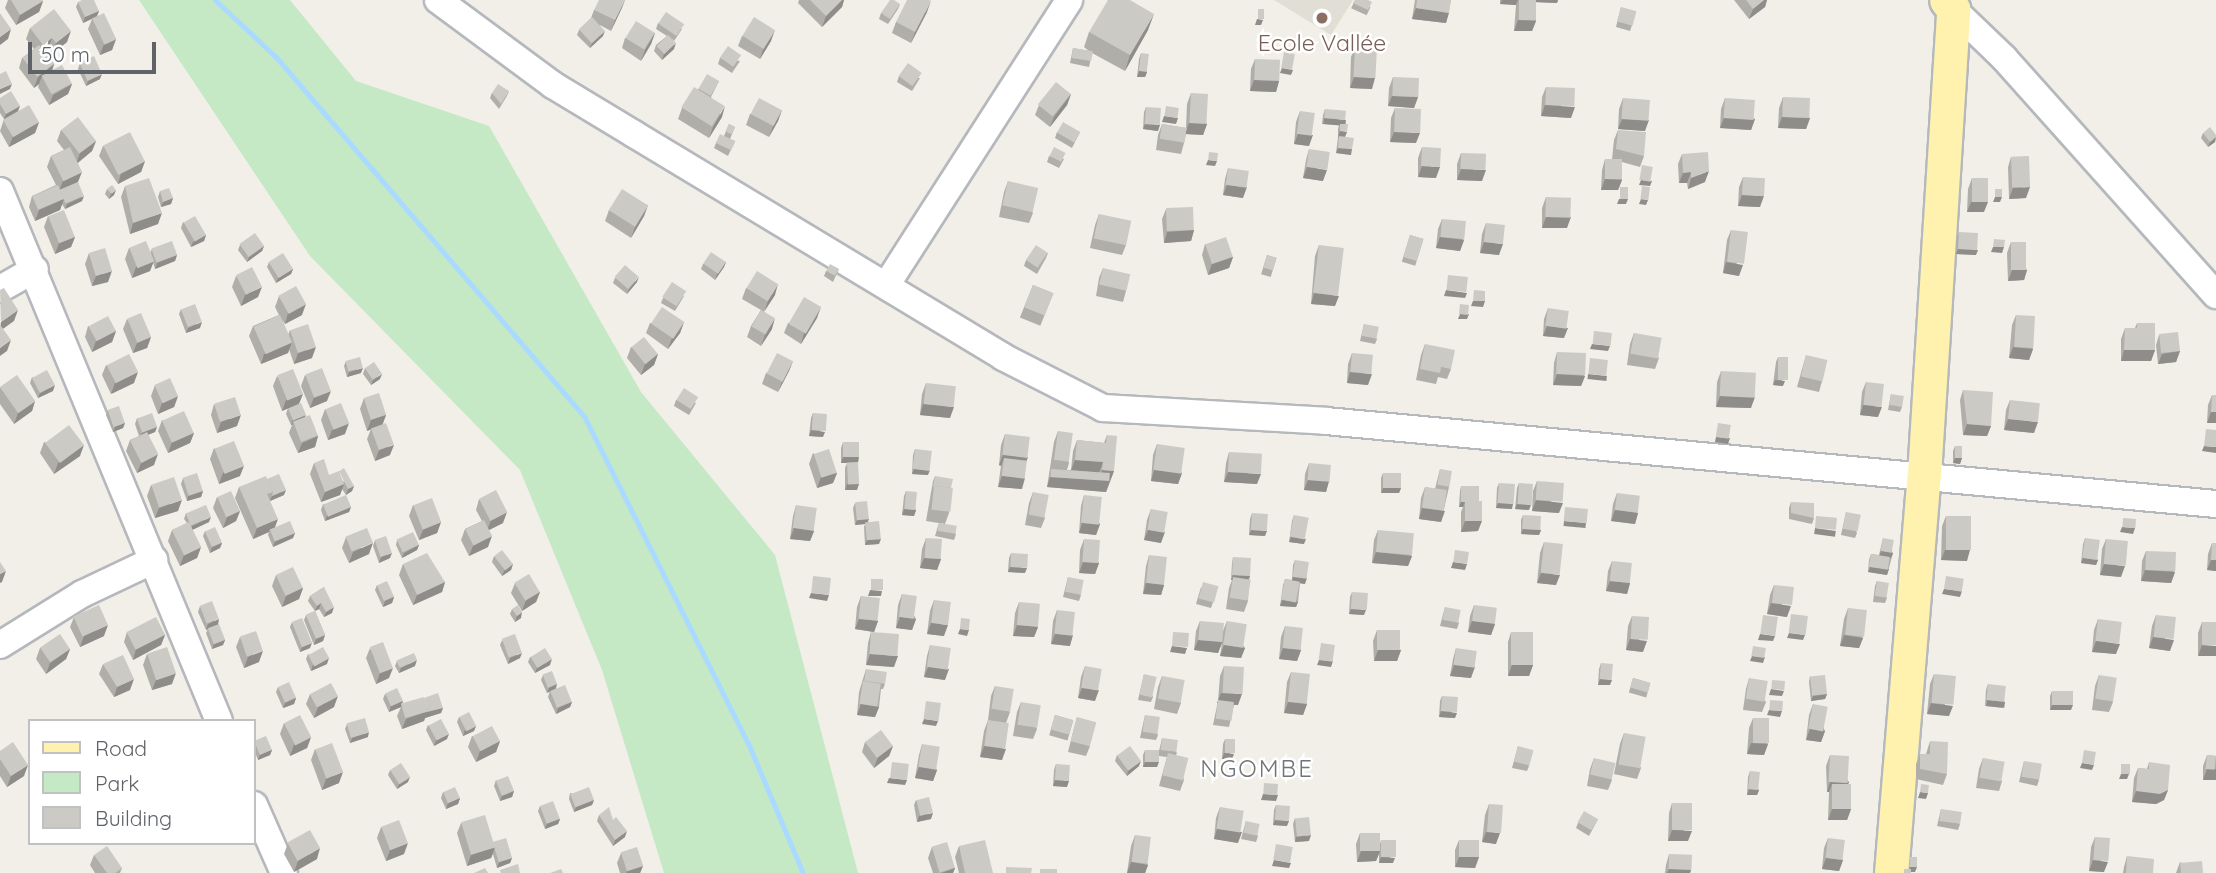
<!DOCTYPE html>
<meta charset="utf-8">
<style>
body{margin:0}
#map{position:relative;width:2216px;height:873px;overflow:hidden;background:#f1efe8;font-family:Quicksand,sans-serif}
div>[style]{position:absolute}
.education>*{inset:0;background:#e1ded6}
.green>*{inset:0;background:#c5e8c5}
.stream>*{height:5px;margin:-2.5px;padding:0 2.5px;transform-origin:2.5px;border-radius:2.5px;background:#aadaff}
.roads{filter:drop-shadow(2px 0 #b5b8bc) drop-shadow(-2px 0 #b5b8bc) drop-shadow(0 2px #b5b8bc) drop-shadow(0 -2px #b5b8bc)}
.minor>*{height:26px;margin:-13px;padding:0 13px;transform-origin:13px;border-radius:13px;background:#fff}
.major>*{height:33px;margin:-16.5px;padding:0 16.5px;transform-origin:16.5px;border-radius:16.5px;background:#fff2af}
.wall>*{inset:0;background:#afaea9;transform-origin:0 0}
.shaded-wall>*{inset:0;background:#8f8d8a;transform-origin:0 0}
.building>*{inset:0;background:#cccac5;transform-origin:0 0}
.dots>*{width:19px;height:19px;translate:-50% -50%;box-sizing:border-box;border:4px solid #fff;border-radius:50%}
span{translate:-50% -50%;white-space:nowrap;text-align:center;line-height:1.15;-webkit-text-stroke:5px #fff;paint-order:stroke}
.education-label{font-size:23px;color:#785e54}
.neighbourhood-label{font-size:24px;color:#70757a;letter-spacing:2px}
.legend{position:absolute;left:28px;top:719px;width:228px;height:126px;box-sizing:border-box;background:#fff;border:2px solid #bfc1c3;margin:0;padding:9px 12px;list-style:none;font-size:21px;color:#5f6368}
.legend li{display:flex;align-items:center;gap:14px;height:35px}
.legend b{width:35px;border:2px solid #bfc1c3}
.scale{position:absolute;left:28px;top:42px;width:128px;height:32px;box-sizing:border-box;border:4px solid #5f6368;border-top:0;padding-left:9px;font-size:21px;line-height:24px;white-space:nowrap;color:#5f6368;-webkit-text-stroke:5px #fff;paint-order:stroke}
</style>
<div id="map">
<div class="education">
<div style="clip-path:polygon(1274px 0,1353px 0,1331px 35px)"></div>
</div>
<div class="green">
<div style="clip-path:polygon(139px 0,290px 0,356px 81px,489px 126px,641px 392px,775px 555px,858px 873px,664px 873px,602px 670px,520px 470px,310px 256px)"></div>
</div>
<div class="stream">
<div style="left:215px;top:0;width:83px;rotate:43.1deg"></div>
<div style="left:276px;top:57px;width:473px;rotate:49.4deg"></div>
<div style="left:584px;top:416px;width:366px;rotate:63.4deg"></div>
<div style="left:748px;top:743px;width:141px;rotate:67.1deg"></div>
</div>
<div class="roads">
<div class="minor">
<div style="left:438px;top:0;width:143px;rotate:36.5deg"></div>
<div style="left:553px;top:85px;width:95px;rotate:31.2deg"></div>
<div style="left:634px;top:134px;width:431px;rotate:31.1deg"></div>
<div style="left:1003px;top:357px;width:112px;rotate:27deg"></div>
<div style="left:1103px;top:408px;width:223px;rotate:3.3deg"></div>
<div style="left:1326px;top:421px;width:894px;rotate:5.33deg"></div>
<div style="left:1954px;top:0;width:9px;rotate:96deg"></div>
<div style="left:1953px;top:9px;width:71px;rotate:43.9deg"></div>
<div style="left:2004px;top:58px;width:318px;rotate:48.2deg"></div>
<div style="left:0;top:191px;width:573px;rotate:67.55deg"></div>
<div style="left:887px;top:284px;width:337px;rotate:-57.3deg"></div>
<div style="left:0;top:289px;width:40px;rotate:-29.7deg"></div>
<div style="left:0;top:645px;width:97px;rotate:-31.9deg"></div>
<div style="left:82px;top:594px;width:80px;rotate:-25.3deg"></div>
<div style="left:254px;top:805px;width:74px;rotate:66.2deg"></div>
</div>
<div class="major">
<div style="left:1891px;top:873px;width:399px;rotate:-85.3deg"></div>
<div style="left:1924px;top:475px;width:467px;rotate:-86.4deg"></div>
<div style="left:1953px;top:9px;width:11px;rotate:-128deg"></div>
</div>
</div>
<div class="wall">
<div style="clip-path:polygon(8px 0,42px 0,43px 1px,39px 12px,16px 25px,5px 8px)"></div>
<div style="clip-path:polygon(625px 0,611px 31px,600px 25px,603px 36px,590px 48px,577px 35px,579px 30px,591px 18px,594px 10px)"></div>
<div style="clip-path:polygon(799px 0,844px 0,842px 7px,822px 27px,798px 3px)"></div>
<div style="left:1355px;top:0;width:17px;height:9px;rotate:25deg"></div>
<div style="clip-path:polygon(1415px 0,1451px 0,1446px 23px,1412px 19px)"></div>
<div style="clip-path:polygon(1500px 0,1558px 0,1557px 3px,1536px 2px,1536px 21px,1532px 31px,1514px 31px,1516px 5px,1500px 4px)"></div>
<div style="clip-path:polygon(1734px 0,1767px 0,1765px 7px,1749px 19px)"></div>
<div style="clip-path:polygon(78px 2px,99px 11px,97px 16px,116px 39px,112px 50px,100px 55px,88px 29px,92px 19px,83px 23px,76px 7px)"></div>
<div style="clip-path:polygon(900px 4px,898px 9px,888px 24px,879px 19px,881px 13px)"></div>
<div style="clip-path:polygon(1621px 7px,1632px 25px,1630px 31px,1616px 27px)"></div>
<div style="clip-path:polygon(927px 12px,911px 43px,892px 33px,896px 22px)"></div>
<div style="clip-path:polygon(658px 23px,682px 29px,674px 41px,672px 39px,674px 49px,662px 60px,654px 51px,656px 45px,667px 36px,656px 29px)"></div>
<div style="clip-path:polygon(30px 28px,67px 42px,52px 54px,48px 49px,45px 51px,54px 64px,52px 70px,72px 84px,68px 94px,49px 105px,38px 87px,39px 84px,34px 88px,19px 68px,22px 58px,34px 49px,26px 39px)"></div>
<div style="clip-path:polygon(1148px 30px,1125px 71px,1092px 53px,1089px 67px,1070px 63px,1073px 48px,1089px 51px,1084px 47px,1089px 32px)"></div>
<div style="clip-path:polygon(655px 33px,651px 44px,641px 61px,622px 48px,625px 38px)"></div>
<div style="clip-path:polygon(742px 36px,771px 41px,760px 59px,738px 46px)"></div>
<div style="clip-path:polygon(1355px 47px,1372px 89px,1350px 88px,1351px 57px)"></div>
<div style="clip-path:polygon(1141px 53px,1147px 72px,1145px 77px,1137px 77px,1139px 59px)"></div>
<div style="clip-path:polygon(720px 58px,740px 61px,732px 73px,718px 64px)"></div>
<div style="clip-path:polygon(1255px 59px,1279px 81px,1276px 92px,1250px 91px,1251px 69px)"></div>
<div style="clip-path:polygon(80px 63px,100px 79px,86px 86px,78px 69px)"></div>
<div style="clip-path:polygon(899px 76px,920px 78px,912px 91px,897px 82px)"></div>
<div style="clip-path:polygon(1393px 77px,1418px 97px,1414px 108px,1388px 106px,1389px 88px)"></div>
<div style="clip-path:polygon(719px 81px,711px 97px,722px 117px,709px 138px,678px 119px,682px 108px,698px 89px)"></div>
<div style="clip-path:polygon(1546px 87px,1571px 118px,1541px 116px,1542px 97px)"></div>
<div style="clip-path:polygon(509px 91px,507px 96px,499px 109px,490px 98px,492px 93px)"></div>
<div style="clip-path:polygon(1191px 93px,1207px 124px,1203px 135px,1186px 134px,1184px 143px,1181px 154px,1156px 150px,1158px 135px,1162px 124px,1186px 128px,1187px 104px)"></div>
<div style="clip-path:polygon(1071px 94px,1067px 105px,1050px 127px,1035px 115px,1039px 105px)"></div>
<div style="clip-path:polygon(1783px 97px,1810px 118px,1806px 129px,1778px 128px,1779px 108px)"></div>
<div style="clip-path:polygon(0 98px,20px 106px,18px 111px,39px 122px,35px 133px,9px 147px,0 131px,4px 119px,0 113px)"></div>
<div style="clip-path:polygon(1623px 98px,1645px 131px,1618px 129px,1619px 109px)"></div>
<div style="clip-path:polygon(1725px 98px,1755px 119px,1751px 130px,1720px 128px,1721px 109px)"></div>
<div style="clip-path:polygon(1146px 107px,1158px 131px,1143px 129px,1144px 112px)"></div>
<div style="clip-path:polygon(1395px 108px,1416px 143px,1390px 142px,1391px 118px)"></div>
<div style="clip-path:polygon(1325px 109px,1344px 124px,1345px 137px,1351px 155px,1336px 153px,1338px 137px,1338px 129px,1339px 125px,1322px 124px,1323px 115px)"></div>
<div style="clip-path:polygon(782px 110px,778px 121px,769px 137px,746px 125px,750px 114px)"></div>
<div style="clip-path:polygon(1300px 111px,1309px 146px,1294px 144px,1296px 122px)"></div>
<div style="clip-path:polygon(729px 124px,735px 127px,730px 139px,735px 141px,728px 156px,714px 148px,716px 143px,724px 136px)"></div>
<div style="clip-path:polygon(61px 130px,96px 141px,92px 151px,78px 163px,78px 182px,82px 201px,65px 209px,62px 204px,60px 210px,35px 221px,29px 207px,32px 196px,56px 185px,47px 167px,51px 156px,64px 150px,57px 141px)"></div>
<div style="clip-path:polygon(1618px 130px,1644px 156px,1640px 167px,1622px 162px,1622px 180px,1618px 190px,1601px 190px,1602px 170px,1605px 159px,1612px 159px,1614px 140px)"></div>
<div style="clip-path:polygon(1057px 132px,1080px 132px,1072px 148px,1055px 138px)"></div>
<div style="clip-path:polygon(2203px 133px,2216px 135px,2215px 142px,2208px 147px,2201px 138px)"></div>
<div style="clip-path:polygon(103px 146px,145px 161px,141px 172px,118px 184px,99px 156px)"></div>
<div style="clip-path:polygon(1422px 147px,1436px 178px,1418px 177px,1418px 158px)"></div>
<div style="clip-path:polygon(1309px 149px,1323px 181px,1303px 178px,1306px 160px)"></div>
<div style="clip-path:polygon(1461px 153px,1482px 181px,1457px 180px,1457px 164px)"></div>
<div style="clip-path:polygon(1682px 154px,1705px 182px,1688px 189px,1687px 183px,1679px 183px,1678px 164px)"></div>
<div style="clip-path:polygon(1049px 156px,1064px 159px,1059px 168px,1047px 162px)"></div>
<div style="clip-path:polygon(2011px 157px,2026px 198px,2009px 199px,2008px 167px)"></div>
<div style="clip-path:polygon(1228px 168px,1243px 198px,1223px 195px,1225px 179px)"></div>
<div style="clip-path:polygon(1743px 177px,1760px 207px,1738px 206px,1739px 187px)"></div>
<div style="clip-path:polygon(1972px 178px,1984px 212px,1967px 212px,1968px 189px)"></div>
<div style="clip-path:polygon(1008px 181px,1033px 213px,1029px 223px,999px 217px,1004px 192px)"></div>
<div style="clip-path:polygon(125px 186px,158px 224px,130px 234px,121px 197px)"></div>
<div style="clip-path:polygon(107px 189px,114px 195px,109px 199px,105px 194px)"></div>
<div style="clip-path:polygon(160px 191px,173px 198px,171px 204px,161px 207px,158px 197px)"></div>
<div style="clip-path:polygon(1546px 197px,1567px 228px,1542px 228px,1542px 208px)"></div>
<div style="clip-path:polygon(648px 205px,644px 216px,631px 238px,605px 221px,609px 210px)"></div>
<div style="clip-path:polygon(1166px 209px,1194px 230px,1191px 241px,1164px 243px,1162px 219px)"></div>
<div style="clip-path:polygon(1099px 214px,1126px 245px,1122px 255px,1090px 248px,1095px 225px)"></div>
<div style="clip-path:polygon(48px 216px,75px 237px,71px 247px,55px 254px,44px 227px)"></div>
<div style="clip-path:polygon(1442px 219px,1464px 240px,1460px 251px,1436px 248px,1438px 229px)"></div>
<div style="clip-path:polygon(183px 222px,206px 235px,204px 241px,191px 247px,181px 228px)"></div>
<div style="clip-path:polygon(1486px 223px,1499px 255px,1480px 253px,1482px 234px)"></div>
<div style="clip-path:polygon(1731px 230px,1739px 276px,1723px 273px,1727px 240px)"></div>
<div style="clip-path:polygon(1959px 232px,1976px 255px,1956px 254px,1957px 238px)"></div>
<div style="left:1410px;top:235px;width:14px;height:28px;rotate:17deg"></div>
<div style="clip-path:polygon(2011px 242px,2027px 270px,2024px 280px,2008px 281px,2007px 253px)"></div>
<div style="clip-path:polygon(1205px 244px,1233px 257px,1229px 268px,1208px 275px,1202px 255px)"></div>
<div style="clip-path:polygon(240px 245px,264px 246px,262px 251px,247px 262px,238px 250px)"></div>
<div style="clip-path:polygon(1319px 245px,1335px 306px,1311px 304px,1315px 256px)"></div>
<div style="clip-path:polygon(129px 248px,150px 253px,152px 249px,177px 255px,175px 261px,155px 269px,153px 262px,150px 271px,132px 278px,125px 259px)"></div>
<div style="clip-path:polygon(89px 253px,108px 282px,92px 286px,85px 264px)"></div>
<div style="clip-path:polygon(1048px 253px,1046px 258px,1037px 274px,1024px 266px,1026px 260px)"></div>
<div style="left:1267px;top:255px;width:10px;height:20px;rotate:17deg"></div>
<div style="clip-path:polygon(269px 262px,293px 269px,291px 274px,276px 283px,267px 267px)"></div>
<div style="clip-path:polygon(726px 262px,724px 267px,715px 280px,701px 269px,703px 264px)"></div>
<div style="clip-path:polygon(1103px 268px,1126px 291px,1123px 302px,1096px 296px,1099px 278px)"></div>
<div style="clip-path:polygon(839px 269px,833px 282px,824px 276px,826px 271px)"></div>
<div style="clip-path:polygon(236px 276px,258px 297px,241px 306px,232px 287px)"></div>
<div style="clip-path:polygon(615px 278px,637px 282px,627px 294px,613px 283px)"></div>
<div style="left:1033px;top:285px;width:22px;height:35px;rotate:22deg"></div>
<div style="clip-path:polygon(746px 288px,775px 295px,764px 311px,772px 329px,761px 346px,747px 337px,751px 326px,761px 310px,742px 299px)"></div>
<div style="clip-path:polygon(279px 296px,302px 315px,285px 324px,282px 320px,288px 335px,290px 330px,312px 358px,294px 364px,289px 349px,288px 353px,261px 364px,249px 336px,253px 326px,279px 315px,275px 307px)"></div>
<div style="clip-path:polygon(684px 296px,675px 311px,661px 303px,663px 298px)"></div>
<div style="clip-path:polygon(1548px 308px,1564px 338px,1543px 336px,1544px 319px)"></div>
<div style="clip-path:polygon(181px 309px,200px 328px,186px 333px,179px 314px)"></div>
<div style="clip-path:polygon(2016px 315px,2033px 349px,2029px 360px,2009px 358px,2012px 325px)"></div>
<div style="clip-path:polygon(817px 318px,801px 344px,784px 333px,788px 323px)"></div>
<div style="clip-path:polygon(127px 319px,151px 337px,147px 348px,133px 353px,123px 329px)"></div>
<div style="clip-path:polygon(684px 322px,680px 333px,668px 349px,646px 333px,650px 323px)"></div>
<div style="clip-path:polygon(2137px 323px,2155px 350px,2151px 361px,2121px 361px,2121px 339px,2125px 328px,2135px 328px)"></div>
<div style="clip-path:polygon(1364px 324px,1377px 339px,1375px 344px,1360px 341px)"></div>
<div style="clip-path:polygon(88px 326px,116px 331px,112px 342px,92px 352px,85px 337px)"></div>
<div style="clip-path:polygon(1634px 333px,1659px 358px,1655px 369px,1627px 365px,1630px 344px)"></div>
<div style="clip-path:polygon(2159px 335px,2180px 351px,2176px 362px,2158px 364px,2156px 345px)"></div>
<div style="clip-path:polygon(1425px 344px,1451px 369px,1447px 379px,1438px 377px,1436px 384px,1416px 380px,1421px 355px)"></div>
<div style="clip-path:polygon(631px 347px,658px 354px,654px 365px,641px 375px,627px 358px)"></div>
<div style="clip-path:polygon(1557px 352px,1585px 376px,1581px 386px,1553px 385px,1554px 363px)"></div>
<div style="clip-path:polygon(1352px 353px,1368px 385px,1347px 383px,1348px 364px)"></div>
<div style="clip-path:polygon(1806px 355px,1822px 381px,1819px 392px,1797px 387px)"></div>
<div style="clip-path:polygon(1778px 357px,1783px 386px,1773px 385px,1776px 362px)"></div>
<div style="clip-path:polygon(346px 361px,361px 373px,347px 377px,344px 366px)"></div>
<div style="clip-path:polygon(793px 361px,789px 371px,778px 392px,762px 384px,766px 373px)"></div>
<div style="clip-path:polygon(106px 365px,134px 383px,111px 394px,102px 375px)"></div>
<div style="clip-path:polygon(365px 368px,380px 379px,371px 385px,363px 374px)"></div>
<div style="clip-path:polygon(1721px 371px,1751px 408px,1716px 407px,1717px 382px)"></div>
<div style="clip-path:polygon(305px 375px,327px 401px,310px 408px,301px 386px)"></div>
<div style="clip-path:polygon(277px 376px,299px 404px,305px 417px,318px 436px,315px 447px,298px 453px,289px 433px,292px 425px,291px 425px,286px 414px,288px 408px,282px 411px,273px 386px)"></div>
<div style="clip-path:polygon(32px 377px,53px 391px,38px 398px,30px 383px)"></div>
<div style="clip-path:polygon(1866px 382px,1878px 417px,1860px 415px,1862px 392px)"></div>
<div style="clip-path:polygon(926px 383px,950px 418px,920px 415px,922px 394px)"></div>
<div style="clip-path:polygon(155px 385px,178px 396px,174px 407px,158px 414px,151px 396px)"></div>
<div style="clip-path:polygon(0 387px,35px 401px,32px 411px,14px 424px,0 404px)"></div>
<div style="clip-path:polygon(1963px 390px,1991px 426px,1987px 436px,1963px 435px,1960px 400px)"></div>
<div style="clip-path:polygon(1891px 394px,1902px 407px,1900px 412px,1888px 410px)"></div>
<div style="clip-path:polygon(2212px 395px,2216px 395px,2216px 423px,2207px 423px,2208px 405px)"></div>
<div style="clip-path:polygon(364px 398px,386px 415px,383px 424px,390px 455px,375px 461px,367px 439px,371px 429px,367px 431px,360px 409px)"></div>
<div style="clip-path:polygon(676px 400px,696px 403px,689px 415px,674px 406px)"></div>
<div style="clip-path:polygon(2010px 400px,2034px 433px,2004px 430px,2006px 410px)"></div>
<div style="clip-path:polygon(214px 404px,237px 426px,217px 433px,211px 415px)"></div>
<div style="clip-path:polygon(325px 409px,345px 434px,328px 440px,321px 420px)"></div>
<div style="clip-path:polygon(108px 410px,125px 423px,123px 428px,113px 432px,106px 415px)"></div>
<div style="clip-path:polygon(813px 413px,823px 437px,809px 436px,811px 418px)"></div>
<div style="clip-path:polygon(137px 418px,157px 427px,155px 432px,148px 435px,154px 465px,137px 473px,126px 451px,130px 440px,139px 436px,135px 424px)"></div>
<div style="clip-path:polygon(162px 420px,194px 433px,190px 443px,168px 453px,158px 431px)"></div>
<div style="clip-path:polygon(1058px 431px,1069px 463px,1067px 470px,1071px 470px,1073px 451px,1077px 440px,1104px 443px,1107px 435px,1114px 471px,1106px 492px,1047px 487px,1054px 442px)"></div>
<div style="clip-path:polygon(1005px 434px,1022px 489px,998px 487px,1001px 466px,999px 465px,1001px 445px)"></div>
<div style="clip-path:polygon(44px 442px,80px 456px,54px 474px,40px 453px)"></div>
<div style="clip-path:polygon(843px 442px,858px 462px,857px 490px,845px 490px,845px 468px,847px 463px,841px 463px,841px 448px)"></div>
<div style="clip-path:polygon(1157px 444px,1182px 473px,1178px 484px,1151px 481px,1153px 455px)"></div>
<div style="clip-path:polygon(1955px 446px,1962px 458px,1960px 464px,1953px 463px,1953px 451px)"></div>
<div style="clip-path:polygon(214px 448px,240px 476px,219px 484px,210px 459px)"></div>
<div style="clip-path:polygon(915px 449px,928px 475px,912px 474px,913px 455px)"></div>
<div style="clip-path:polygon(1229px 452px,1257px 484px,1224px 482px,1226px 463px)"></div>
<div style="clip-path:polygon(813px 453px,837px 473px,833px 483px,817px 488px,809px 464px)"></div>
<div style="clip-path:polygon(314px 463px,329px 475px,354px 486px,352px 491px,346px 495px,342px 489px,340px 495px,321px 502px,310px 474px)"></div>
<div style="clip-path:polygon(1309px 463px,1329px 481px,1326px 492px,1304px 490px,1305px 474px)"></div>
<div style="clip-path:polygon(1440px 469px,1449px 487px,1441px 522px,1419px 519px,1421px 498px,1425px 487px,1435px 489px)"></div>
<div style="clip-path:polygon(1383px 473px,1401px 488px,1399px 493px,1381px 493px,1381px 478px)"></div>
<div style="clip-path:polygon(935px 476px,951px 488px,949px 513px,945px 524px,926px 521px,933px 481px)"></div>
<div style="clip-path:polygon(183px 478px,203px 491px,201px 497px,187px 501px,181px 484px)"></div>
<div style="clip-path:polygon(267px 479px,284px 495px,270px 501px,270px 500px,269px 501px,274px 527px,295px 533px,293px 538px,273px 547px,268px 535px,269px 532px,253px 539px,235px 498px,239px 487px)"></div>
<div style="clip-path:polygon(1537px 481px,1559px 513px,1532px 511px,1533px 491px)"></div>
<div style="clip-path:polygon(1499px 483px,1512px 509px,1496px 508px,1497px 488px)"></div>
<div style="clip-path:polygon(1519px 483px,1529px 510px,1515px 509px,1517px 488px)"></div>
<div style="clip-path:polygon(151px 485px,178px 511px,155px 518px,147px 496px)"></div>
<div style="clip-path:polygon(1461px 486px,1478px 531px,1461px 532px,1461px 512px,1463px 507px,1459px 507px,1460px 491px)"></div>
<div style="clip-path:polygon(906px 491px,916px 510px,914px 516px,902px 515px,904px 496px)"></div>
<div style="clip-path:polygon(1033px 492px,1045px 518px,1041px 528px,1025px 525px,1029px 503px)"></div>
<div style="clip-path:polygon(1617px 493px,1638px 513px,1635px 524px,1611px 521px,1613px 504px)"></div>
<div style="clip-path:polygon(1084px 495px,1100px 524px,1096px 535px,1079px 533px,1081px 506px)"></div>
<div style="clip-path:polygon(217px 497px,240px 511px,236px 521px,223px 528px,213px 508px)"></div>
<div style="clip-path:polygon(479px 499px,503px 523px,489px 530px,488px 547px,469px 556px,461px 540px,465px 529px,482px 521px,476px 510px)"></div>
<div style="clip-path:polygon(1791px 502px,1814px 518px,1812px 524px,1789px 519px,1789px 508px)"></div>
<div style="clip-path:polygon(855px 503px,868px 522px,879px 544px,865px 545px,864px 527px,865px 524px,855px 525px,853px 508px)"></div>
<div style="clip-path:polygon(323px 504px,351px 507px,349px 512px,325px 521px,321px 510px)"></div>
<div style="clip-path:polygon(413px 505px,441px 522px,437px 533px,419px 540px,409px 516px)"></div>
<div style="clip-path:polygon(796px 505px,814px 531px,810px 541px,790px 539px,793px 516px)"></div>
<div style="clip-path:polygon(1151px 509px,1161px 543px,1144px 540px,1147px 520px)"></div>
<div style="clip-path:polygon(1846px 512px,1857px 533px,1855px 538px,1841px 535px)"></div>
<div style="clip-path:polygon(186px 513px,209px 522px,192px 530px,201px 547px,197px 558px,180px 566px,168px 541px,172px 530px,187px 523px,184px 519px)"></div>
<div style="clip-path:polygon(1252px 513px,1265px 536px,1249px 535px,1250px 519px)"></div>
<div style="clip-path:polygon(1294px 515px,1304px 544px,1289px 542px,1292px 521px)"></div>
<div style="clip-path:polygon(1523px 515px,1541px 530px,1539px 535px,1521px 534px,1521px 520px)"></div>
<div style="clip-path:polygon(1946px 516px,1967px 561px,1941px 560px,1942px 526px)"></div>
<div style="clip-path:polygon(939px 523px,956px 534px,954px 540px,935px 536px)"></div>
<div style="clip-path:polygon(1378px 530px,1412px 556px,1408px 566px,1372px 563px,1374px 540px)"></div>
<div style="clip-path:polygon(205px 531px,222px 543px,220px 548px,210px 553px,203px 536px)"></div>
<div style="clip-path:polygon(346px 537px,369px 554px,349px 563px,342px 548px)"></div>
<div style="clip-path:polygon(926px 538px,941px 559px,937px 570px,920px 568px,922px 549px)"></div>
<div style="clip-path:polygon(1883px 538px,1893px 553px,1887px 575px,1868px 572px,1869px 560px,1871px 554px,1879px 555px)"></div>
<div style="clip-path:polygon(2085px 538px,2098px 560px,2096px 565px,2081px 563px,2083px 544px)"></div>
<div style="clip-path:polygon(1084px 539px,1099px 563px,1095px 574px,1079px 573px,1080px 550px)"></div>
<div style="clip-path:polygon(2106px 539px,2121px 577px,2100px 575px,2102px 549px)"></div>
<div style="clip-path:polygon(375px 540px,390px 558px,379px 563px,373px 546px)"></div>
<div style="clip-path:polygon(397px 540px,419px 545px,417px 550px,402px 558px,396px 545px)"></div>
<div style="clip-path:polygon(1544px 542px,1556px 585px,1537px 583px,1540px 553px)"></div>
<div style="clip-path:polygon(2212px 543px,2216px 571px,2207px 570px,2208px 554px)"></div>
<div style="clip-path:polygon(2146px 551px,2175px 572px,2171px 583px,2141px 581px,2142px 561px)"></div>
<div style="clip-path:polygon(1011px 553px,1025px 573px,1008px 572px,1009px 558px)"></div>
<div style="clip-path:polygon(1149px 555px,1164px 585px,1161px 595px,1143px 594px,1146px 566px)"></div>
<div style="clip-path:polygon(494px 556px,513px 564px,511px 570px,502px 576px,492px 562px)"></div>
<div style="clip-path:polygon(1233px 557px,1250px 576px,1249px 580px,1248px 601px,1244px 612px,1226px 609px,1229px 588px,1232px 580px,1231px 580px,1232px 563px)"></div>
<div style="clip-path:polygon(1295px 560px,1305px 584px,1300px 583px,1298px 602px,1296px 607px,1280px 606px,1283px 585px,1285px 579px,1292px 580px,1293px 565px)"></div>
<div style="clip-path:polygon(1612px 561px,1630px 583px,1627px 594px,1606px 591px,1608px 571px)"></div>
<div style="clip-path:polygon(403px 564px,445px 582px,442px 592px,413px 605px,399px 575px)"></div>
<div style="clip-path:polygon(276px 575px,303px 588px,299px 599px,282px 607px,272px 586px)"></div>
<div style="clip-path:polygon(1068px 577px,1081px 595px,1079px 601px,1063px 597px)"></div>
<div style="clip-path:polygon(1877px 581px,1887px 598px,1885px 603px,1873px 602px,1875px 586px)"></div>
<div style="clip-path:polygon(515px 583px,540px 592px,536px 602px,522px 611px,511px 593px)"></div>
<div style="clip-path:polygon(377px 585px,394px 597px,392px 603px,383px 607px,375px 590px)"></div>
<div style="clip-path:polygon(1774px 585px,1787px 617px,1767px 614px,1770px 595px)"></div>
<div style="clip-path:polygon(324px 587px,332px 613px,324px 617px,319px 609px,315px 611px,325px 635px,323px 641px,314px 645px,304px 620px,306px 615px,315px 611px,308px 601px,310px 596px)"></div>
<div style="clip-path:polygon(1201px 587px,1213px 602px,1211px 608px,1196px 604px)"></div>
<div style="clip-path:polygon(1352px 592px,1364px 615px,1349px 614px,1350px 597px)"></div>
<div style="clip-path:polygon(902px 594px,916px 619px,912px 630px,896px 628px,898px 605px)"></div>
<div style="clip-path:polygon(861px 596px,878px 621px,874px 632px,855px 629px,857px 607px)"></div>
<div style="clip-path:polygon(934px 600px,944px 636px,927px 634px,930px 611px)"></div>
<div style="clip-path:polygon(1019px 602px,1038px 627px,1034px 637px,1013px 636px,1015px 613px)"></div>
<div style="clip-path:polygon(1474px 605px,1495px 624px,1491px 635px,1468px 632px,1470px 616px)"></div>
<div style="clip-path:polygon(200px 606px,218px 624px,225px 640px,223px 645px,212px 649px,206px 633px,208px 629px,206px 630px,198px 612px)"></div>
<div style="clip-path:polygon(1445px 607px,1459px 623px,1457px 629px,1440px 626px)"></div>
<div style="clip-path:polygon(1848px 608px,1863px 638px,1859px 648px,1840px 646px,1844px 619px)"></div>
<div style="clip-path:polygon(512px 609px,521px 618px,515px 622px,510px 614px)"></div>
<div style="clip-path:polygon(1057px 610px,1070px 646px,1051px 644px,1053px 621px)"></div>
<div style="clip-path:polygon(2156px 615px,2170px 651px,2149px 648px,2152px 626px)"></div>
<div style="clip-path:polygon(1632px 616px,1643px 652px,1626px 650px,1628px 626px)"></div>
<div style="clip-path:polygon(74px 617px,104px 636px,80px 647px,70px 627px)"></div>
<div style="clip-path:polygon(2098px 619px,2116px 654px,2092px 652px,2094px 630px)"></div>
<div style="clip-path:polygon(1200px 621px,1223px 631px,1227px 621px,1245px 648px,1241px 658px,1220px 656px,1222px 644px,1218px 653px,1194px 650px,1196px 631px)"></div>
<div style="clip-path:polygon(292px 622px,310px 648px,300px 652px,290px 627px)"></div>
<div style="clip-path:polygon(2202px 622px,2216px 622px,2198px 656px,2198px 633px)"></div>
<div style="clip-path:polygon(1285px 626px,1301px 650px,1297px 661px,1279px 659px,1281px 637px)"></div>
<div style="clip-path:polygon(1377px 630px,1401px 650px,1397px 661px,1374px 661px,1373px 641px)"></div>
<div style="clip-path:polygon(127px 632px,165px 635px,161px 645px,133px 660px,124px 642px)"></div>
<div style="clip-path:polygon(871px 632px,894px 667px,866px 665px,868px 643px)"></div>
<div style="clip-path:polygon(1511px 632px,1533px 665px,1529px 676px,1508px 676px,1508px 642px)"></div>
<div style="clip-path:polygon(240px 637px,259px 662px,244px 668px,236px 647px)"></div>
<div style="clip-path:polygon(502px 640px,520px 658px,508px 664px,500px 645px)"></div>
<div style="clip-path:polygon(930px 645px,945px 680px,924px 677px,927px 656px)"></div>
<div style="clip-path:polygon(40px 648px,70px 649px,66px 659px,46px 674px,36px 659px)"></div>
<div style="clip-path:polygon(370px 648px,389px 678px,376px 684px,366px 658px)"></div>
<div style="clip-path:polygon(1456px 648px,1471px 678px,1450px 676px,1453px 659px)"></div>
<div style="clip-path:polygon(147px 654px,172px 684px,152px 690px,143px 665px)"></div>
<div style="clip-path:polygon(308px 654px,327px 664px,311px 671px,306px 659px)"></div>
<div style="clip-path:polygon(530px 657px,550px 665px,535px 673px,528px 662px)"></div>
<div style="clip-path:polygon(397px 661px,415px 666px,399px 673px,395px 666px)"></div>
<div style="clip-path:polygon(1601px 663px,1610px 685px,1598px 685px,1599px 669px)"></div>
<div style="clip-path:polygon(103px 664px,130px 690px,114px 697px,99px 674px)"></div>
<div style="clip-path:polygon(1085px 666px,1095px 701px,1078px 698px,1081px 677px)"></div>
<div style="clip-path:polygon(1224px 666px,1238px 705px,1234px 705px,1229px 727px,1213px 725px,1218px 701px,1220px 676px)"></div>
<div style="clip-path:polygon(866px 669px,885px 684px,883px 689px,881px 689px,879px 707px,875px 717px,857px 715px,859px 692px)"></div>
<div style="clip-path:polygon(1291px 672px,1307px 704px,1303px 715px,1284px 713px,1287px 682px)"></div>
<div style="clip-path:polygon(1144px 674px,1153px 697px,1151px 702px,1138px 700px)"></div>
<div style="clip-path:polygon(1934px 674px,1949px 716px,1927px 714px,1930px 684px)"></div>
<div style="clip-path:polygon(543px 675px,557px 684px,556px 689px,572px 702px,570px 707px,556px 714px,548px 697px,550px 691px,547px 693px,541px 680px)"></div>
<div style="clip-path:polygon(2099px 675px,2113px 702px,2109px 712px,2092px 710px,2095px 686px)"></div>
<div style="clip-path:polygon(1162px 676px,1181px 703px,1177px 714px,1154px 709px,1158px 687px)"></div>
<div style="clip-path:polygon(1810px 676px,1827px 694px,1825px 699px,1811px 701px,1809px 682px)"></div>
<div style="left:1633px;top:678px;width:18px;height:15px;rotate:16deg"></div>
<div style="clip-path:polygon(1749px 678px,1766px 702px,1762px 712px,1743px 710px,1746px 689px)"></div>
<div style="clip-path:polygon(1988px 684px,2005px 702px,2003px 708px,1985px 706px,1986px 690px)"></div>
<div style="clip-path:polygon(995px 686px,1010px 712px,1006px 723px,1002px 760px,980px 757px,984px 731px,988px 720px,991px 696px)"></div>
<div style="clip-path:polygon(278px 687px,296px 698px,294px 704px,283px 708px,276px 692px)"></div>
<div style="clip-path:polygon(2052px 691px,2071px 710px,2050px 710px,2050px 696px)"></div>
<div style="clip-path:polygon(310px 694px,334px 707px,314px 718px,306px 704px)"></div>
<div style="clip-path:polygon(385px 694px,403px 701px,401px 705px,443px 708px,441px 713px,425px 718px,424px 721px,402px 729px,397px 716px,401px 707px,389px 712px,383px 699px)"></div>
<div style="clip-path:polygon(1442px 696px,1455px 718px,1439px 717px,1440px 701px)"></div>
<div style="clip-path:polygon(1021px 702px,1037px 729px,1033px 739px,1013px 736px,1017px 712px)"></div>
<div style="clip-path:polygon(1813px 704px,1825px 731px,1821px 742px,1806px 740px,1809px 715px)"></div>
<div style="left:1055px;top:715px;width:19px;height:21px;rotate:16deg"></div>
<div style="clip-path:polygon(1145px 715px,1158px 735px,1156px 740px,1140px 738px)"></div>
<div style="clip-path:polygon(459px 717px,476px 726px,474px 731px,463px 736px,457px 722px)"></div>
<div style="clip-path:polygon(1077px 717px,1090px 746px,1086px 756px,1068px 752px,1074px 728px)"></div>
<div style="clip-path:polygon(1753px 718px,1768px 744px,1764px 755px,1747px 754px,1749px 728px)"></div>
<div style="clip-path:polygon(284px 723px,311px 737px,307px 748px,290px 756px,280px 734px)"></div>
<div style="clip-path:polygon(347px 724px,368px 737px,350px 743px,345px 729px)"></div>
<div style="clip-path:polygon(428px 725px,447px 739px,434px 746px,426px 730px)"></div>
<div style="clip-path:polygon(1624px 733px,1641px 768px,1637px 779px,1614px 774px,1620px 744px)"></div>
<div style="clip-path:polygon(472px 736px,500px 741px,496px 752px,476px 762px,468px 747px)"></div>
<div style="clip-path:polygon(1162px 738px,1177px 753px,1176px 755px,1184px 780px,1180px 791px,1159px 786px,1167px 757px,1159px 756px,1157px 767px,1143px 767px,1143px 755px,1145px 750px,1159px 751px)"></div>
<div style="clip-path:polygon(1225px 739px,1232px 759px,1222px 759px,1223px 744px)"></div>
<div style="clip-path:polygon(254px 741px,272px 750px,270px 755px,258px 760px,254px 750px)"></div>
<div style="clip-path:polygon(1930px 741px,1947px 774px,1943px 785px,1916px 779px,1916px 764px,1920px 754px,1926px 754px)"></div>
<div style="clip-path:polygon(865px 742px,893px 746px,889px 756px,874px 768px,862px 752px)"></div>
<div style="clip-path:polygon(922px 744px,937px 770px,933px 781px,915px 778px,919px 755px)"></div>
<div style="clip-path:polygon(1518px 746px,1529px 766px,1527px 771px,1512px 768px)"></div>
<div style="clip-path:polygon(315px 749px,339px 783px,322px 790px,311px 760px)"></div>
<div style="clip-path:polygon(0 751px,24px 776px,7px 787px,0 776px)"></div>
<div style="clip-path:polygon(1117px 755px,1139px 766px,1127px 776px,1115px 761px)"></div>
<div style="clip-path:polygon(1830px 755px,1849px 782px,1848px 784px,1851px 809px,1847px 820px,1828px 820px,1829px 792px,1827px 792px,1826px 766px)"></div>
<div style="clip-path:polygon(2207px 755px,2216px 756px,2216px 780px,2203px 780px,2203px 766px)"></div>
<div style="clip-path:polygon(1594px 758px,1612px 780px,1608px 790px,1587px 786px,1590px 769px)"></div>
<div style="clip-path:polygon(1983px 758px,2002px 781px,1999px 791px,1976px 788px,1979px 769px)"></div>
<div style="clip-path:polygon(2024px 761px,2039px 780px,2037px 786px,2019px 782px)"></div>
<div style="clip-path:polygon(2149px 762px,2168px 790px,2164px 800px,2156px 804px,2132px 802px,2134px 778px,2138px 768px,2147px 769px)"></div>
<div style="clip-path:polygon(1056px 764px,1067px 787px,1053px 786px,1054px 770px)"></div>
<div style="clip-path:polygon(390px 770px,408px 782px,397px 789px,388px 775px)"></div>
<div style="clip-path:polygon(1750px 771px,1759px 790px,1757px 795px,1747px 795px,1748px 777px)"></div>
<div style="clip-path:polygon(496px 780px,514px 791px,512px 797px,500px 801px,494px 786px)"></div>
<div style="clip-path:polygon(443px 792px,460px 798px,458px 804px,446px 809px,441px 798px)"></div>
<div style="clip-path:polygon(570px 793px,594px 800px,592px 805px,574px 812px,569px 799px)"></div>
<div style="clip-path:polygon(916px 800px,931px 819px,917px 822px,914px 805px)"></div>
<div style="clip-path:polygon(1672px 803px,1688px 841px,1668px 841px,1669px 813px)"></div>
<div style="clip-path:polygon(1489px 804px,1496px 844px,1482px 842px,1485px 815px)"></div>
<div style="clip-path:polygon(1276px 805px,1287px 826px,1273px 825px,1274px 810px)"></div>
<div style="clip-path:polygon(540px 806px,560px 819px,558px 824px,545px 829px,538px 811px)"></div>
<div style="clip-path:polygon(1220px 807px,1238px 843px,1214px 839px,1216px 818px)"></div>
<div style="clip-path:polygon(1941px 809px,1960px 824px,1958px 830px,1937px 826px)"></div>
<div style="clip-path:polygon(599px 815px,613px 820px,625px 837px,613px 846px,597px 821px)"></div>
<div style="clip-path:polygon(1295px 818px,1309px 841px,1295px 842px,1293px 824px)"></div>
<div style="clip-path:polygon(1598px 819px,1589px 836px,1576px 828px,1578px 823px)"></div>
<div style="clip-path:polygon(1246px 821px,1258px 836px,1256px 842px,1241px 839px)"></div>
<div style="clip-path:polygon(461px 823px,493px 842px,512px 858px,510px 863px,497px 868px,493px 854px,491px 858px,467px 866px,457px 833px)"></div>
<div style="clip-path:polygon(381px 827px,404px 854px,386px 861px,377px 838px)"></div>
<div style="clip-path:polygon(1360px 833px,1380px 844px,1381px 840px,1393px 863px,1379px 863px,1379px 854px,1376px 861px,1357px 862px,1356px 844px)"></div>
<div style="clip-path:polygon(1135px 835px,1148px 865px,1145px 873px,1127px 873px,1131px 846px)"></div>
<div style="clip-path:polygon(2095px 837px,2104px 872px,2089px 871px,2091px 847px)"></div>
<div style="clip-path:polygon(1828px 838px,1843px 860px,1839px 871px,1822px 869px,1824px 848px)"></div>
<div style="clip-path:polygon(1459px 840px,1479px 857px,1475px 868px,1455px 867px,1455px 850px)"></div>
<div style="clip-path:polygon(288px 843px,317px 859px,294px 872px,284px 854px)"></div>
<div style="clip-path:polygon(959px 846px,992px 873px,959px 873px,955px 857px)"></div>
<div style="clip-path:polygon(932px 847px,955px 868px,953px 873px,933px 873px,928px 858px)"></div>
<div style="clip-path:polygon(621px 853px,643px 866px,640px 873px,620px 873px,617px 863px)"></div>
<div style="clip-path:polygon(1669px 854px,1691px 870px,1690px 873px,1665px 873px,1666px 865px)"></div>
<div style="clip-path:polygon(94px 855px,122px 868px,120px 873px,95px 873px,90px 865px)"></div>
<div style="clip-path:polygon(2127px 856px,2153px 873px,2123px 873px,2124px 867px)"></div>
<div style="clip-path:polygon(2180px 862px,2203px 873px,2176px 873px)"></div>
</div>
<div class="shaded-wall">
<div style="clip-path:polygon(625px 0,622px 8px,611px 31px,615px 20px)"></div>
<div style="clip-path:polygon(842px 0,844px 0,842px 7px,822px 27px,826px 16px)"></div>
<div style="clip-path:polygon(1502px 0,1518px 0,1516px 5px,1500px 4px)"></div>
<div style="clip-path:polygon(1533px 0,1558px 0,1557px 3px,1532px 2px)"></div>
<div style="clip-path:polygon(1764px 0,1767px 0,1765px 7px,1749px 19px,1753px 9px)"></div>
<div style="clip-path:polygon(43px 1px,39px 12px,16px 25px,20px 15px)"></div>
<div style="clip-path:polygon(931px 1px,927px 12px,911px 43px,915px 32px)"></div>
<div style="clip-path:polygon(1416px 8px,1449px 13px,1446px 23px,1412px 19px)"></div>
<div style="clip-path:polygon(99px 11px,97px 16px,83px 23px,85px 17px)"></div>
<div style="clip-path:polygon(1154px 14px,1148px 30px,1125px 71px,1130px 55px)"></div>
<div style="clip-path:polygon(1257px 19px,1263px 20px,1261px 25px,1255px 25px)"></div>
<div style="clip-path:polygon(1518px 20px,1536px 21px,1532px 31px,1514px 31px)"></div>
<div style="clip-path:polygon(11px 29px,8px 39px,0 45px,0 37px)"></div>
<div style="clip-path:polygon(775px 30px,771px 41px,760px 59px,763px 49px)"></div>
<div style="clip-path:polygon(71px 31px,67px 42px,52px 54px,56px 43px)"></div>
<div style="clip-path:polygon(605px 31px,603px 36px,590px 48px,592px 43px)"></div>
<div style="clip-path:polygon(655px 33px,651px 44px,641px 61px,645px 50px)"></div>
<div style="clip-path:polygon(52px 38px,48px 49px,39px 56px,43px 45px)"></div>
<div style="clip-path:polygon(116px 39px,112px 50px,100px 55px,104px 44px)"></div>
<div style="clip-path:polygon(676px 43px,674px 49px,662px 60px,664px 54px)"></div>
<div style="clip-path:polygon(54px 64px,51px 75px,42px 76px,39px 84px,34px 88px,38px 77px)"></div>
<div style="clip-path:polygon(1282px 68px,1293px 70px,1291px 75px,1280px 73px)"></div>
<div style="clip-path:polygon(1139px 71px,1147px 72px,1145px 77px,1137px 77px)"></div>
<div style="clip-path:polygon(102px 74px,100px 79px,86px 86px,88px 81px)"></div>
<div style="clip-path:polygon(1354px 77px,1375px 78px,1372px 89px,1350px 88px)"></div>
<div style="clip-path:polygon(1254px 80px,1279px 81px,1276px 92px,1250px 91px)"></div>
<div style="clip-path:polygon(12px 84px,10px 89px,0 94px,0 89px)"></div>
<div style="clip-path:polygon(72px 84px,68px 94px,49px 105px,53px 95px)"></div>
<div style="clip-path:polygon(1071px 94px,1067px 105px,1050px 127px,1054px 117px)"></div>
<div style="clip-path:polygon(1392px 96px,1418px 97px,1414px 108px,1388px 106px)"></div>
<div style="clip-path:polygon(1545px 105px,1575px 107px,1571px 118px,1541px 116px)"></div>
<div style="clip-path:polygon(20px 106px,18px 111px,4px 119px,6px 114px)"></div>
<div style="clip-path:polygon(725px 106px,722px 117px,709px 138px,713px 127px)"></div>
<div style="clip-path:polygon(782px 110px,778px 121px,769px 137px,773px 126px)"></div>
<div style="clip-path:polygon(1164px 116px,1178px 118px,1176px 124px,1162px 122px)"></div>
<div style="clip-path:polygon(1782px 117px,1810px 118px,1806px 129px,1778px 128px)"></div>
<div style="left:1324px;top:118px;width:22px;height:6px;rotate:5deg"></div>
<div style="clip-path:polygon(1724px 118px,1755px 119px,1751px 130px,1720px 128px)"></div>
<div style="clip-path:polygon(1622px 119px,1649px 120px,1645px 131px,1618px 129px)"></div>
<div style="clip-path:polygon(39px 122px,35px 133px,9px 147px,13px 136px)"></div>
<div style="clip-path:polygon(1189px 123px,1207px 124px,1203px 135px,1185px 134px)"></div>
<div style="clip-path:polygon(1145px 124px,1160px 125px,1158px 131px,1143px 129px)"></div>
<div style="clip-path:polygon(1340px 131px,1347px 132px,1345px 137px,1338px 137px)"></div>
<div style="clip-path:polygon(1394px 132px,1420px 133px,1416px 143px,1390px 142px)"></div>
<div style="clip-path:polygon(1298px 134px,1313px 135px,1309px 146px,1294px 144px)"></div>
<div style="clip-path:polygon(2216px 137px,2215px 142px,2208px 147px,2210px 142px)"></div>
<div style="clip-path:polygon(96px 141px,92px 151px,76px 164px,80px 153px)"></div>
<div style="clip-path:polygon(1338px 148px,1352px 149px,1351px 155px,1336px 153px)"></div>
<div style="clip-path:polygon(1208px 160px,1217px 161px,1215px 166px,1206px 165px)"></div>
<div style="clip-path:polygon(145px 161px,141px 172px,118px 184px,121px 173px)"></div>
<div style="clip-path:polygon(1422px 166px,1440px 167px,1436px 178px,1418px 177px)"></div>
<div style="clip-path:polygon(1307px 167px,1327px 170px,1323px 181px,1303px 178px)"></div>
<div style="clip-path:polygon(1461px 169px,1486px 170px,1482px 181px,1457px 180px)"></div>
<div style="clip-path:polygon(1709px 171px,1705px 182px,1688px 189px,1691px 178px)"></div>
<div style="clip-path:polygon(82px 172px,78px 182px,59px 191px,63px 181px)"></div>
<div style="clip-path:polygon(1691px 172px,1687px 183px,1679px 183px,1683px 173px)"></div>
<div style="clip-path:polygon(1605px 179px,1622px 180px,1618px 190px,1601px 190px)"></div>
<div style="clip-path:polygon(1641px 180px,1652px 181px,1650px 186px,1639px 185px)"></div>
<div style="clip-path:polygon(1227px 185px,1247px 187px,1243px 198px,1223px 195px)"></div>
<div style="clip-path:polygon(2030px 187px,2026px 198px,2009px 199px,2013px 188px)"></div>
<div style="clip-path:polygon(116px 190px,114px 195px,109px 199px,111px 194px)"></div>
<div style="clip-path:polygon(1742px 195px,1764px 196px,1760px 207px,1738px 206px)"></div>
<div style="clip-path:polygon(84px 196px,82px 201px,65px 209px,67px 204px)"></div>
<div style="clip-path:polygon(1995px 197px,2002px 197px,2000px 202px,1993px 202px)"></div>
<div style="clip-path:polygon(173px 198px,171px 204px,161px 207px,163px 202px)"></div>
<div style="clip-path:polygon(64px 199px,60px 210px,35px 221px,39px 210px)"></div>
<div style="clip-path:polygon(1619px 199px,1628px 199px,1626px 204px,1617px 204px)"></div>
<div style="clip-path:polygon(1641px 199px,1648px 200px,1646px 205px,1639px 204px)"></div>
<div style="clip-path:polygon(1971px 202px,1988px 202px,1984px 212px,1967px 212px)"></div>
<div style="clip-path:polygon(648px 205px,644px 216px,631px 238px,635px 227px)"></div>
<div style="clip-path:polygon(162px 213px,158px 224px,130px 234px,133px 223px)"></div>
<div style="clip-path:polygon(1546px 217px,1571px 217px,1567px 228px,1542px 228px)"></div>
<div style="clip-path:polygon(1194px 230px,1191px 241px,1164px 243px,1167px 232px)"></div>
<div style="clip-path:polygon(206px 235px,204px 241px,191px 247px,193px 242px)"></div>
<div style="clip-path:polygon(75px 237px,71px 247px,55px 254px,59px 243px)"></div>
<div style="clip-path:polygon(1440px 237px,1464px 240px,1460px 251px,1436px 248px)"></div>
<div style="clip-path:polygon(1484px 242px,1503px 244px,1499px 255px,1480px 253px)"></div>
<div style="clip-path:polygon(264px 246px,262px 251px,247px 262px,249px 257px)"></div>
<div style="clip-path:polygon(1993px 247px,2004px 247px,2002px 253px,1991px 252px)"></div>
<div style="clip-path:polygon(1958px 249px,1978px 250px,1976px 255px,1956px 254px)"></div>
<div style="clip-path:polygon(177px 255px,175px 261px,155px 269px,157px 263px)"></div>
<div style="clip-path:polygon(1233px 257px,1229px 268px,1208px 275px,1212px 264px)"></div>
<div style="clip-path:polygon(154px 261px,150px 271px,132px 278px,136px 267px)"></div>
<div style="clip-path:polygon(726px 262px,724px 267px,715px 280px,717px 274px)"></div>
<div style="clip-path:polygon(1726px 262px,1743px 265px,1739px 276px,1723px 273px)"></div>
<div style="clip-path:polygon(293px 269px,291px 274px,276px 283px,278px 278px)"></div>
<div style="clip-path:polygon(2012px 270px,2027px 270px,2024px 280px,2008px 281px)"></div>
<div style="clip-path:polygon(112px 271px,108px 282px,92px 286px,96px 276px)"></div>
<div style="clip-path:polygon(639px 277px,637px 282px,627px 294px,629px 289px)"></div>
<div style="clip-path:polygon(778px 284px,775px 295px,764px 312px,768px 301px)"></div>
<div style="clip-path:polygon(262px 287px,258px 297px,241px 306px,245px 295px)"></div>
<div style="clip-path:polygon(1446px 290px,1467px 293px,1465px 298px,1444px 296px)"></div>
<div style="clip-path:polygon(1314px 293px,1339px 296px,1335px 306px,1311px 304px)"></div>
<div style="clip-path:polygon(1473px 301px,1485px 301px,1483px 307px,1471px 306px)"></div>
<div style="clip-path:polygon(306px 304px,302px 315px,285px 324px,288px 313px)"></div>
<div style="clip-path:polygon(821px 307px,817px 318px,801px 344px,804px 333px)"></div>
<div style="clip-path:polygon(18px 310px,14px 321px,0 331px,1px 322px)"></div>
<div style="clip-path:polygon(1460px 314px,1469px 314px,1467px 319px,1458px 319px)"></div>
<div style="clip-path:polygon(775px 318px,772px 329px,761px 346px,765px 335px)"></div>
<div style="clip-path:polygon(202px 322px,200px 328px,186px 333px,188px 328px)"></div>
<div style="clip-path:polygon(684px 322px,680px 333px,668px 349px,672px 338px)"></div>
<div style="clip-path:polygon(1547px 326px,1568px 328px,1564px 338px,1543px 336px)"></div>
<div style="clip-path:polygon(116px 331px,112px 342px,92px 352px,96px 341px)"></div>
<div style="clip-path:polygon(151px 337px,147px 348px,133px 353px,137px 343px)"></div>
<div style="clip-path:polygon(11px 340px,7px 351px,0 356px,0 348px)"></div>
<div style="clip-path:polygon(292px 342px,288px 353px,261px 364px,264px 354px)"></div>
<div style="clip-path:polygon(1592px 344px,1610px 346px,1608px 351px,1590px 349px)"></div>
<div style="clip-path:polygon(316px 347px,312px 358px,294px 364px,298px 353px)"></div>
<div style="clip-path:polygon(2013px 347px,2033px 349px,2029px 360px,2009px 358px)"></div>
<div style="clip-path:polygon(2124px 350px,2155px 350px,2151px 361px,2121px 361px)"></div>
<div style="clip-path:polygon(2180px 351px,2176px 362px,2158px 364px,2162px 354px)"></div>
<div style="clip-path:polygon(658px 354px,654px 365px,641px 375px,645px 364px)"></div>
<div style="clip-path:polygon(793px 361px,789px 371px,778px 392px,782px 382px)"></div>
<div style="clip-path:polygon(363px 368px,361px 373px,347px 377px,349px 372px)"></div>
<div style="clip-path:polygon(138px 372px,134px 383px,111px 394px,115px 383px)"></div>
<div style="clip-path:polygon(1350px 372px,1372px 374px,1368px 385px,1347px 383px)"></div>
<div style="clip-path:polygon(382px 374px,380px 379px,371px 385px,373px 380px)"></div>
<div style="clip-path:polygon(1557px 374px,1585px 376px,1581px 386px,1553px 385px)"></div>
<div style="left:1588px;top:374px;width:19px;height:5px;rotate:6deg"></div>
<div style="clip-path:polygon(1775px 380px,1785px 381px,1783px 386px,1773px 385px)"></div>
<div style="clip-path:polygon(55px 385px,53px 391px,38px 398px,40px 393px)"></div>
<div style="clip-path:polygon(331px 391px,327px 401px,310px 408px,314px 397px)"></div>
<div style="clip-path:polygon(303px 394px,299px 404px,282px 411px,286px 400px)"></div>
<div style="clip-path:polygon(178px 396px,174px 407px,158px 414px,162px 403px)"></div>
<div style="clip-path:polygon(1720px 396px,1755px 397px,1751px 408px,1716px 407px)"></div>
<div style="clip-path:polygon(35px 401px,32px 411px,14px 424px,18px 413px)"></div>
<div style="clip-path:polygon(923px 404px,954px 407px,950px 418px,920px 415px)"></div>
<div style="clip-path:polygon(1863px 405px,1882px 407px,1878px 417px,1860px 415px)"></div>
<div style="clip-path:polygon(2211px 412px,2216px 412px,2216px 423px,2207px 423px)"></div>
<div style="clip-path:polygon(241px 415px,237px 426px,217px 433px,221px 422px)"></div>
<div style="clip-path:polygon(306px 415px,304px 420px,293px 422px,292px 425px,291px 425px,293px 420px)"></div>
<div style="clip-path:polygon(386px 415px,382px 425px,367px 431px,371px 420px)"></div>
<div style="clip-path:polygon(2008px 419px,2038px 422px,2034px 433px,2004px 430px)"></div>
<div style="clip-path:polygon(125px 423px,123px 428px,113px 432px,115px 427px)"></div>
<div style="clip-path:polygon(349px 423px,345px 434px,328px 440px,332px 430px)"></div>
<div style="clip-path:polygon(1967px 424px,1991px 426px,1987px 436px,1963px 435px)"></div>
<div style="clip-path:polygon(157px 427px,155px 432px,140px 438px,142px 433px)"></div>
<div style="clip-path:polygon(811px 430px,825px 432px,823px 437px,809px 436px)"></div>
<div style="clip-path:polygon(194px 433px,190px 443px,168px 453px,172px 442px)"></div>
<div style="clip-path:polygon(318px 436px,315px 447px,298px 453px,302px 443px)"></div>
<div style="clip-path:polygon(1716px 437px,1730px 438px,1728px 444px,1715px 442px)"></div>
<div style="clip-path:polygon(84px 445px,80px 456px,54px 474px,58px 463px)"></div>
<div style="clip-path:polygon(394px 445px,390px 455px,375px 461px,379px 450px)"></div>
<div style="clip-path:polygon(2204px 446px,2216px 447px,2216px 453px,2202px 451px)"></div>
<div style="clip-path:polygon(158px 454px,154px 465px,137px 473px,141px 463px)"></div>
<div style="clip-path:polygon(1003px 455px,1028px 457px,1024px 468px,1004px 458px,1001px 466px,999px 465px)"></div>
<div style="clip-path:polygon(843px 457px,859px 457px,858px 463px,841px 463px)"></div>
<div style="clip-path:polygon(1955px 458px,1962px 458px,1960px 464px,1953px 463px)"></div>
<div style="clip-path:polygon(1075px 460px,1103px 462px,1099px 473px,1071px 470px)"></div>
<div style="clip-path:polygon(244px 466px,240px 476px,219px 484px,223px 473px)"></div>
<div style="clip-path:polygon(914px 469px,930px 470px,928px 475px,912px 474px)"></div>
<div style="clip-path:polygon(1102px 470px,1114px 471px,1106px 492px,1047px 487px,1050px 477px,1099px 480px)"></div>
<div style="clip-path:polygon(1154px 470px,1182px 473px,1178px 484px,1151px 481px)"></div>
<div style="clip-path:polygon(1228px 472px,1261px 474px,1257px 484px,1224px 482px)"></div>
<div style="clip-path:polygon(837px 473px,833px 483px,817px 488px,821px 477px)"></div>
<div style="clip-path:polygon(1002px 476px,1025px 478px,1022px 489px,998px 487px)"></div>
<div style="clip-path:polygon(1308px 480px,1329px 481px,1326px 492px,1304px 490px)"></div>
<div style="clip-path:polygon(344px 484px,340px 495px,321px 502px,325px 492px)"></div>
<div style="clip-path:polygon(847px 484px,859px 484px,857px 490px,845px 490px)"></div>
<div style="clip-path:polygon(354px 486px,352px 491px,346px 495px,348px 489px)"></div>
<div style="clip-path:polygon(1383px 488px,1401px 488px,1399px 493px,1381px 493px)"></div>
<div style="clip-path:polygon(286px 490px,284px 495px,270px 501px,272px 496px)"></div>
<div style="clip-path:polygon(203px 491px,201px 497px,187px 501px,188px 496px)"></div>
<div style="clip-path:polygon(182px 500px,178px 511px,155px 518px,159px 508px)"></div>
<div style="clip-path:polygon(1536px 500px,1563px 503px,1559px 513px,1532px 511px)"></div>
<div style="clip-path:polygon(1461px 502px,1465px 502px,1463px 507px,1459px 507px)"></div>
<div style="clip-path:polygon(1498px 503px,1513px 504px,1512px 509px,1496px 508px)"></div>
<div style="clip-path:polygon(1517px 504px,1531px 505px,1529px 510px,1515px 509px)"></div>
<div style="clip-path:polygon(351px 507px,349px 512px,325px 521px,327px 516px)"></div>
<div style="clip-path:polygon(1422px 508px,1445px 511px,1441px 522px,1419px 519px)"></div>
<div style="clip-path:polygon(904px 509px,916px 510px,914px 516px,902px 515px)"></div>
<div style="clip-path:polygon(1615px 510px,1638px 513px,1635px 524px,1611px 521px)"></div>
<div style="clip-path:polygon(240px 511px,236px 521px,223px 528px,227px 517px)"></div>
<div style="clip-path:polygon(507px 512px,503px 523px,487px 531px,491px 520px)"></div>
<div style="clip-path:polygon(211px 517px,209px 522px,190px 531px,192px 526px)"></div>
<div style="clip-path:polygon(278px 519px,274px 530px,270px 529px,269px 532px,253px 539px,257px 528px)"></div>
<div style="clip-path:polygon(869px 519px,867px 524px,865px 522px,865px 524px,855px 525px,857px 520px)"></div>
<div style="clip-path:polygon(1465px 521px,1482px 521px,1478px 531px,1461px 532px)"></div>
<div style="left:1564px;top:521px;width:22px;height:5px;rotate:5deg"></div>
<div style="clip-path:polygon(441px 522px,437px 533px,419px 540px,423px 530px)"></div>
<div style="clip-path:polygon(1082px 523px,1100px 524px,1096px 535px,1079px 533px)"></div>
<div style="clip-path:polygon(2122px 527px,2135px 528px,2133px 534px,2120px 532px)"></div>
<div style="clip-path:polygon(794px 528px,814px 531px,810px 541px,790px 539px)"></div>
<div style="left:1815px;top:528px;width:21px;height:6px;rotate:8deg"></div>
<div style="clip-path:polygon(1523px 529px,1541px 530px,1539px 535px,1521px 534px)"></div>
<div style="clip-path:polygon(1148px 530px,1165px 532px,1161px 543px,1144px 540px)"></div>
<div style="clip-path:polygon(1251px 530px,1267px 531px,1265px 536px,1249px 535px)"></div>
<div style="clip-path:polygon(295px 533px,293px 538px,273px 547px,275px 541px)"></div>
<div style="clip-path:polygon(492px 536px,488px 547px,469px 556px,473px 546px)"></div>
<div style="clip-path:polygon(1291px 537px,1306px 539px,1304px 544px,1289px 542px)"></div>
<div style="clip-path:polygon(881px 539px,879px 544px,865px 545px,867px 540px)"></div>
<div style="clip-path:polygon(222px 543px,220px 548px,210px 553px,212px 547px)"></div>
<div style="clip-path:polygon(373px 543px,369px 554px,349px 563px,353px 552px)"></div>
<div style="clip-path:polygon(419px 545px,417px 550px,402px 558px,404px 553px)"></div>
<div style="clip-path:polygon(201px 547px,197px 558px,180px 566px,184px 555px)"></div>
<div style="clip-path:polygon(1945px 550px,1970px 550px,1967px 561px,1941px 560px)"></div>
<div style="clip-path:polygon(1881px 551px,1893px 553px,1891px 558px,1879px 557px)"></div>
<div style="clip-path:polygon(1376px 552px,1412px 556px,1408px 566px,1372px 563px)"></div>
<div style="clip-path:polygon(392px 553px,390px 558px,379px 563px,381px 557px)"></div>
<div style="clip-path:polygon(924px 558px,941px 559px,937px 570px,920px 568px)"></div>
<div style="clip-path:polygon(2083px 558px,2098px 560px,2096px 565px,2081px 563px)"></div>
<div style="clip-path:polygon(2211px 560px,2216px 560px,2216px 571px,2207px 570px)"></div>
<div style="clip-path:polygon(1083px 562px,1099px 563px,1095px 574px,1079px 573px)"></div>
<div style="clip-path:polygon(1453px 562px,1467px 564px,1465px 570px,1451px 568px)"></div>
<div style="clip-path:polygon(513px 564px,511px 570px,502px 576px,504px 571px)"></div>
<div style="clip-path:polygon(2104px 564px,2125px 566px,2121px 577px,2100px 575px)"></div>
<div style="clip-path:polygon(1010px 567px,1027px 568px,1025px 573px,1008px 572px)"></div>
<div style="clip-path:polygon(1870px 567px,1889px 569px,1887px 575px,1868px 572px)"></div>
<div style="clip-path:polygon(2145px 570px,2175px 572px,2171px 583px,2141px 581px)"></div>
<div style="clip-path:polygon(6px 571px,2px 582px,0 583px,0 574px)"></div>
<div style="clip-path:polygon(1541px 573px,1560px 575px,1556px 585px,1537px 583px)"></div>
<div style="clip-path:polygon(1233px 575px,1250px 576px,1248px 581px,1231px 580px)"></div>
<div style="clip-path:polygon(1293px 577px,1307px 578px,1305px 584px,1291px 582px)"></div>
<div style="clip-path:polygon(1610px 581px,1630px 583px,1627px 594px,1606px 591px)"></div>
<div style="clip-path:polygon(445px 582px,442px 592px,413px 605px,417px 595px)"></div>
<div style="clip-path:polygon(1146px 583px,1164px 585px,1161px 595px,1143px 594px)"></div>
<div style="clip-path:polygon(303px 588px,299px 599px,282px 607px,286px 596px)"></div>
<div style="clip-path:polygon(1944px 589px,1962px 591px,1960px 597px,1942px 594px)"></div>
<div style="clip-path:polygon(870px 590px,882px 591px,881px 596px,868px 596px)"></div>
<div style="clip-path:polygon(540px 592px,536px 602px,522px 611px,526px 600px)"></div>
<div style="clip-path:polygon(811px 593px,829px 595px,827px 601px,809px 598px)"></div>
<div style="clip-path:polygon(394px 597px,392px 603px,383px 607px,385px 601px)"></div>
<div style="clip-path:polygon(1282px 600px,1298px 602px,1296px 607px,1280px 606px)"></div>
<div style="clip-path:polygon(321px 603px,319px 609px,315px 611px,317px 606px)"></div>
<div style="clip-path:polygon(1771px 603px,1791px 606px,1787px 617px,1767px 614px)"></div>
<div style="clip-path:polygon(334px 607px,332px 613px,324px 617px,326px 612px)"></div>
<div style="clip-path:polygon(1351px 609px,1366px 610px,1364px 615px,1349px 614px)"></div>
<div style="clip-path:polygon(522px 612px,521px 618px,515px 622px,517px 616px)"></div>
<div style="clip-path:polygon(900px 617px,916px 619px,912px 630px,896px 628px)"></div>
<div style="clip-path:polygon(219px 619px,218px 625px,206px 630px,208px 624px)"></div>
<div style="clip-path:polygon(859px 619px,878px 621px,874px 632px,855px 629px)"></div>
<div style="clip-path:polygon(1472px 621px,1495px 624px,1491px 635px,1468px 632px)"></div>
<div style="clip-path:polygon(931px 623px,948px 625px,944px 636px,927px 634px)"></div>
<div style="clip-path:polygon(108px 625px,104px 636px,80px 647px,84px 636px)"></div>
<div style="clip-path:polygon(1017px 625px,1038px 627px,1034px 637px,1013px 636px)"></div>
<div style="clip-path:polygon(960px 629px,969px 630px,967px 636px,958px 634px)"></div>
<div style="clip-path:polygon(1789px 633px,1805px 635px,1803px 640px,1787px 638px)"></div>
<div style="clip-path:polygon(1055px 634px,1073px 635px,1070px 646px,1051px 644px)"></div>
<div style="clip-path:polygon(1760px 634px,1775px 636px,1773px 641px,1758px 640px)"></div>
<div style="clip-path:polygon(165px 635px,161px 645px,133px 660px,136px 649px)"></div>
<div style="clip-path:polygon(325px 635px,323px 641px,314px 645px,316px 639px)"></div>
<div style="clip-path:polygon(1844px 635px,1863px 638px,1859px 648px,1840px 646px)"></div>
<div style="clip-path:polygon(2153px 637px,2174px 640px,2170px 651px,2149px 648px)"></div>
<div style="clip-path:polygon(1630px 639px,1647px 641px,1643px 652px,1626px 650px)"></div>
<div style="clip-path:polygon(225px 640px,223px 645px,212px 649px,214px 644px)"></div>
<div style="clip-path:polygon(1198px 640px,1222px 642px,1218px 653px,1194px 650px)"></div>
<div style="clip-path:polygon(2096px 641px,2120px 644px,2116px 654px,2092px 652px)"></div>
<div style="clip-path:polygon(312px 643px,310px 648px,300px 652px,302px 647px)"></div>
<div style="clip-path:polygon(1224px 645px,1245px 648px,1241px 658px,1220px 656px)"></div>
<div style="clip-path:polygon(2202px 645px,2216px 646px,2216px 656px,2198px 656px)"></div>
<div style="clip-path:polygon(1172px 646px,1187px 648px,1185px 654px,1170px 652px)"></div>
<div style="clip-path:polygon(1283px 648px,1301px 650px,1297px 661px,1279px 659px)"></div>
<div style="clip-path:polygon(70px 649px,66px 659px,46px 674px,50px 663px)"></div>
<div style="clip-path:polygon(1378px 650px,1401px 650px,1397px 661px,1374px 661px)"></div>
<div style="clip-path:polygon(263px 651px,259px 662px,244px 668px,248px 657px)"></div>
<div style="clip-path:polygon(522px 653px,520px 658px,508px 664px,510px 658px)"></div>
<div style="clip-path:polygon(870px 654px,898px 656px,894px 667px,866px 665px)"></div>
<div style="clip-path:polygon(1752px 656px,1765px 657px,1763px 663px,1750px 661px)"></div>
<div style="clip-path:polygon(329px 658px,327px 664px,311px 671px,313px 665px)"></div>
<div style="clip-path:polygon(552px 659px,550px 665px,535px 673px,537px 668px)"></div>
<div style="clip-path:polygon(417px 660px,415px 666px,399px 673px,401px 668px)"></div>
<div style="clip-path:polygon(1319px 660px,1333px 661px,1331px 667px,1317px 665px)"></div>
<div style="clip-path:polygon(1454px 665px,1475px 667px,1471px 678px,1450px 676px)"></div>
<div style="clip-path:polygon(1512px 665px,1533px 665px,1529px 676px,1508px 676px)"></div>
<div style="clip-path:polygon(928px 667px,949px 669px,945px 680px,924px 677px)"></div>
<div style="clip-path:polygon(393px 668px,389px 678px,376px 684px,380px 673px)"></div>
<div style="clip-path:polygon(176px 673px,172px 684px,152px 690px,156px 680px)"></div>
<div style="clip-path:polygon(134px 679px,130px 690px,114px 697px,117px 687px)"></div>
<div style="clip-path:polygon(1600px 679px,1612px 680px,1610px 685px,1598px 685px)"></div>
<div style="clip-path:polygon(557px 684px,555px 689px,547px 693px,549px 688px)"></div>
<div style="clip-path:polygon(1082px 688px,1099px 690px,1095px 701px,1078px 698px)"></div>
<div style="clip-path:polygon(1771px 689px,1784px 691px,1782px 696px,1769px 695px)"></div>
<div style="clip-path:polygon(1221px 693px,1242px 694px,1238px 705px,1217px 703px)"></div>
<div style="clip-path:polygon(1827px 694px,1825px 699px,1811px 701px,1813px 696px)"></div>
<div style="clip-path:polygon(338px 696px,334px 707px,314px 718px,318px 707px)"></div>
<div style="clip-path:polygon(296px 698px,294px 704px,283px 708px,285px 703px)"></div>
<div style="left:1987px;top:700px;width:18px;height:6px;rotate:6deg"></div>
<div style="clip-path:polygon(403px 701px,401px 707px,389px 712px,391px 706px)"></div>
<div style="clip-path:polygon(572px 702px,570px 707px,556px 714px,558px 708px)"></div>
<div style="clip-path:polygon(1288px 702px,1307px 704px,1303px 715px,1284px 713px)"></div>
<div style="clip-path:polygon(1931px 703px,1953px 706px,1949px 716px,1927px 714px)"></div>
<div style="clip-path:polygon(861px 704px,879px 707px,875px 717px,857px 715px)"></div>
<div style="clip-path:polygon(2052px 705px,2073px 705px,2071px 710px,2050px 710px)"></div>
<div style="clip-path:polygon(443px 708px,441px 713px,425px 718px,424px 721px,402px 729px,406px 719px,428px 711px)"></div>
<div style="clip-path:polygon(1769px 710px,1782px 711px,1780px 717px,1767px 715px)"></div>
<div style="clip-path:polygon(1441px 711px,1457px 713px,1455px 718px,1439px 717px)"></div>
<div style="clip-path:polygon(924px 719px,938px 721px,936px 726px,922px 724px)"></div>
<div style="clip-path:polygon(476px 726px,474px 731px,463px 736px,465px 730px)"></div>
<div style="clip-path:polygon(1810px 729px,1825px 731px,1821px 742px,1806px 740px)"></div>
<div style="clip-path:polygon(369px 732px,368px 737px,350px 743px,352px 738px)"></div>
<div style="clip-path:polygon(449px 734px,447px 739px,434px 746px,436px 740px)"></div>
<div style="clip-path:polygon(311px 737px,307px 748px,290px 756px,294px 745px)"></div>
<div style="clip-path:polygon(500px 741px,496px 752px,476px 762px,480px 751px)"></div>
<div style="clip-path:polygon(1751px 743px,1768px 744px,1764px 755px,1747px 754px)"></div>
<div style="clip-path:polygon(893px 746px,889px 756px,874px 768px,878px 757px)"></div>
<div style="clip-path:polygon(984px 746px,1006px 749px,1002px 760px,980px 757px)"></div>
<div style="clip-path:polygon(272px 750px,270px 755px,258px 760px,260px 754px)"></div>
<div style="clip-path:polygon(1224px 753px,1234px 754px,1232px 759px,1222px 759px)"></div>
<div style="clip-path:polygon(1141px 761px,1139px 766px,1127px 776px,1128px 770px)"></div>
<div style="clip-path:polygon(1145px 762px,1159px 762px,1157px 767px,1143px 767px)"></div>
<div style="clip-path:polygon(2082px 763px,2094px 765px,2092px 770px,2080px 768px)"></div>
<div style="clip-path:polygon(28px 765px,24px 776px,7px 787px,11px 776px)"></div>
<div style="clip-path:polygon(919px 767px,937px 770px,933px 781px,915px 778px)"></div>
<div style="clip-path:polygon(2207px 769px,2216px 769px,2216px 780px,2203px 780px)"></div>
<div style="clip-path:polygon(343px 772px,339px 783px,322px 790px,326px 779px)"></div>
<div style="clip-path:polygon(2121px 774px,2129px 774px,2127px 779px,2119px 779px)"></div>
<div style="clip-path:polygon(410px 777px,408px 782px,397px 789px,399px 784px)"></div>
<div style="clip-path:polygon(889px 778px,907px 780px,905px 785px,887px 783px)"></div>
<div style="clip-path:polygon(1055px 780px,1069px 781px,1067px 787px,1053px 786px)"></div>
<div style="clip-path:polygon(1830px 782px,1849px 782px,1845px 792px,1832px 784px,1829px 792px,1827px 792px)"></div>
<div style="clip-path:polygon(1749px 789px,1759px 790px,1757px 795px,1747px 795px)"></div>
<div style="clip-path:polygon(2168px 790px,2164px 800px,2156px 804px,2132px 802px,2136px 791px)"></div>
<div style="clip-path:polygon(514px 791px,512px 797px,500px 801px,502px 796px)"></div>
<div style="clip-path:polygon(1920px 792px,1928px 793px,1926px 799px,1918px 798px)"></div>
<div style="clip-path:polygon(1263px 794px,1278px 795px,1276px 801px,1261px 800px)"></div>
<div style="clip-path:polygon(460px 798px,458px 804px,446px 809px,448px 803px)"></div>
<div style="clip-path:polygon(594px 800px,592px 805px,574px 812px,576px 807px)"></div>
<div style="clip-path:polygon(1832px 809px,1851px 809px,1847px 820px,1828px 820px)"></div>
<div style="clip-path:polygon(933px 813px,931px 819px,917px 822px,919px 816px)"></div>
<div style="clip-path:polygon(560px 819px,558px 824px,545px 829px,547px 823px)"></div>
<div style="clip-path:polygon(1275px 820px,1289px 821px,1287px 826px,1273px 825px)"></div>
<div style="clip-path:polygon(1217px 829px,1242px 832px,1238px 843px,1214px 839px)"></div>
<div style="clip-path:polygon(1672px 830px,1692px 831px,1688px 841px,1668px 841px)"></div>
<div style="clip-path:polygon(627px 831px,625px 837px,613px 846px,615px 840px)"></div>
<div style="clip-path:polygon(1486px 832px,1500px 833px,1496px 844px,1482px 842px)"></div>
<div style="clip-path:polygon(1311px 835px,1309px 841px,1295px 842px,1296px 837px)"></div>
<div style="clip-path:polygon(408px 843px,404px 854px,386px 861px,390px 850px)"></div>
<div style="clip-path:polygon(495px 847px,491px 858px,467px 866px,471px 855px)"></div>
<div style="clip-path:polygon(320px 848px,317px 859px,294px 872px,298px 861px)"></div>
<div style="clip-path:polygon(1361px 851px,1380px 851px,1376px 861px,1357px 862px)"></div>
<div style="clip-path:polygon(1381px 857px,1395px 858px,1393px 863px,1379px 863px)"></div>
<div style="clip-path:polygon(1459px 857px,1479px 857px,1475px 868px,1455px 867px)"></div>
<div style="clip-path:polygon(512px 858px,510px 863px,497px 868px,499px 862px)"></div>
<div style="clip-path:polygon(1826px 858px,1843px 860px,1839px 871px,1822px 869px)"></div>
<div style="clip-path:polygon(1274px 860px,1291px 863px,1289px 868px,1272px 866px)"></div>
<div style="clip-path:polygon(2093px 860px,2108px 862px,2104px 872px,2089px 871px)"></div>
<div style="clip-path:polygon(1131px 862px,1148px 865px,1145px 873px,1127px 873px)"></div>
<div style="clip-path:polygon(643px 866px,640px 873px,626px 873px,627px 871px)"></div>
<div style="clip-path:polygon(1910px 867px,1917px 867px,1915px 872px,1908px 872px)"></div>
<div style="clip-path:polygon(955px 868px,953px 873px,941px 873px)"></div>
<div style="clip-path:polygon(1669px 869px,1691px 870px,1690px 873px,1667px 873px)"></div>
</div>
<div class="building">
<div style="clip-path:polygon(11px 0,42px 0,43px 1px,20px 15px)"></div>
<div style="clip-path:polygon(82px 0,94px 0,99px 11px,85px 17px,78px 2px)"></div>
<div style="clip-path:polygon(599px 0,625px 0,615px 20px,594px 10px)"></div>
<div style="clip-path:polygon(810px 0,842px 0,826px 16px)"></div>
<div style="clip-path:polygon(890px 0,894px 0,900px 4px,890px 19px,881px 13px)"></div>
<div style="clip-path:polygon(907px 0,929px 0,931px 1px,915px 32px,896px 22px)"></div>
<div style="clip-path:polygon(1108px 0,1130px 0,1154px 14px,1130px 55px,1089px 32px)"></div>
<div style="clip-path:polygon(1355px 0,1368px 0,1372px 2px,1368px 10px,1353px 3px)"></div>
<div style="clip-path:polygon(1417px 0,1451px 0,1449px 13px,1416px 8px)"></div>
<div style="left:1519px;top:0;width:17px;height:20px"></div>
<div style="clip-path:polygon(1746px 0,1764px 0,1753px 9px)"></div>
<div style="left:1621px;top:7px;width:16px;height:15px;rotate:15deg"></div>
<div style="clip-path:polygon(54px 9px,71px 31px,56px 43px,52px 38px,43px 45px,30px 28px)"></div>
<div style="left:1258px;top:9px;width:6px;height:10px"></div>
<div style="left:666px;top:12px;width:22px;height:14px;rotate:34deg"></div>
<div style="clip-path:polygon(0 13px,11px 29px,0 37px)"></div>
<div style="left:104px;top:13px;width:29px;height:13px;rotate:65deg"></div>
<div style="left:592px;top:17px;width:19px;height:18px;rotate:47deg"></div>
<div style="left:754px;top:17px;width:25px;height:22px;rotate:32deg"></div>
<div style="left:636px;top:21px;width:22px;height:20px;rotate:32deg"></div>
<div style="left:668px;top:35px;width:11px;height:16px;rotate:45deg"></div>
<div style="left:39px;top:45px;width:24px;height:21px;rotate:52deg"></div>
<div style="left:728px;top:46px;width:16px;height:14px;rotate:35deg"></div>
<div style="left:1355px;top:47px;width:22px;height:30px;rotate:3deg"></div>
<div style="left:1073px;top:48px;width:20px;height:10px;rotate:9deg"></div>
<div style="left:1284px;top:52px;width:11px;height:16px;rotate:10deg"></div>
<div style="left:1141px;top:53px;width:8px;height:18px;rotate:7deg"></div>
<div style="left:94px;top:56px;width:20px;height:16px;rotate:66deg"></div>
<div style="left:1255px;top:59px;width:25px;height:21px;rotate:2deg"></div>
<div style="left:908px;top:63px;width:17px;height:16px;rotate:36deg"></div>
<div style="left:62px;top:65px;width:21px;height:23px;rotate:62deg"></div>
<div style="clip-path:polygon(6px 71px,12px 84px,0 89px,0 74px)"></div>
<div style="left:707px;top:74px;width:14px;height:17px;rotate:30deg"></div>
<div style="left:1393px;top:77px;width:26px;height:19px;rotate:2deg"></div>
<div style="left:1056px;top:82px;width:19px;height:29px;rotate:39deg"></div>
<div style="clip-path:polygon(498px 84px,509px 91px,501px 104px,492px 93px)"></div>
<div style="left:694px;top:87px;width:36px;height:24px;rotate:32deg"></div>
<div style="left:1546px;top:87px;width:29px;height:18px;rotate:2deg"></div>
<div style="clip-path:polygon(11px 91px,20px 106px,6px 114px,0 104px,0 98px)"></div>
<div style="left:1191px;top:93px;width:17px;height:30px;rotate:3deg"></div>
<div style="left:1783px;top:97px;width:27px;height:20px;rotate:2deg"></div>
<div style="left:759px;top:98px;width:26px;height:18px;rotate:28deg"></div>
<div style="left:1623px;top:98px;width:27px;height:21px;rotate:4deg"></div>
<div style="left:1725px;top:98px;width:30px;height:20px;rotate:4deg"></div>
<div style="left:29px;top:105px;width:20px;height:30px;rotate:60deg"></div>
<div style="left:1166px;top:106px;width:13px;height:10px;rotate:9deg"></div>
<div style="left:1146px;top:107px;width:15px;height:17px;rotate:4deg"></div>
<div style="left:1395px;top:108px;width:26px;height:24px;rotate:2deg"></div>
<div style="left:1325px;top:109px;width:21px;height:9px;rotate:5deg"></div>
<div style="left:1300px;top:111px;width:15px;height:23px;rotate:8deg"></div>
<div style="left:78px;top:117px;width:30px;height:21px;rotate:53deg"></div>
<div style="left:1063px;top:122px;width:20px;height:12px;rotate:30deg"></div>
<div style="left:729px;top:124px;width:7px;height:8px;rotate:27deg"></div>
<div style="left:1162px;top:124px;width:25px;height:15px;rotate:9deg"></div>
<div style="clip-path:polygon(1340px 124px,1348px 124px,1347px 132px,1340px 131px)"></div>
<div style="clip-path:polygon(2210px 127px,2216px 135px,2216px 137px,2210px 142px,2203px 133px)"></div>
<div style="clip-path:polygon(1618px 130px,1646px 132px,1644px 156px,1616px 149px)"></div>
<div style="left:130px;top:132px;width:33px;height:30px;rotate:63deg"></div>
<div style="left:720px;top:134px;width:17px;height:10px;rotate:25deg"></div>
<div style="clip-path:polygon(1339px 136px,1354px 138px,1352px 149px,1338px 148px)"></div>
<div style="left:70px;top:147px;width:28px;height:21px;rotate:64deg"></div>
<div style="left:1054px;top:147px;width:13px;height:10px;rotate:27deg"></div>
<div style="left:1422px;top:147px;width:19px;height:19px;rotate:3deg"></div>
<div style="left:1309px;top:149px;width:21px;height:18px;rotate:8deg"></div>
<div style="left:1209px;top:152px;width:9px;height:8px;rotate:6deg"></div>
<div style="clip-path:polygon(1708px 152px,1709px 171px,1691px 178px,1691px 172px,1683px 173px,1682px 154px)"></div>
<div style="left:1461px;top:153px;width:25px;height:16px;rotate:2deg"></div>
<div style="left:2029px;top:156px;width:31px;height:18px;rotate:88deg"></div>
<div style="left:1605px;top:159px;width:17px;height:20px"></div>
<div style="left:1642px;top:165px;width:11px;height:15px;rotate:10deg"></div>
<div style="left:1228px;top:168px;width:21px;height:17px;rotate:8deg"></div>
<div style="left:1743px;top:177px;width:22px;height:18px;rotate:3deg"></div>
<div style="clip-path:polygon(149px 178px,162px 213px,133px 223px,125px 186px)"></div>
<div style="left:1972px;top:178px;width:16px;height:24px"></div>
<div style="left:1008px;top:181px;width:31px;height:25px;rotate:13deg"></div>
<div style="left:78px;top:182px;width:15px;height:20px;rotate:67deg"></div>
<div style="left:58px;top:185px;width:15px;height:28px;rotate:67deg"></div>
<div style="left:112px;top:185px;width:6px;height:6px;rotate:51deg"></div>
<div style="left:1642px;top:186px;width:8px;height:13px;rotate:7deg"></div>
<div style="left:1620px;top:187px;width:8px;height:12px"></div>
<div style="clip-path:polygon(169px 188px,173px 198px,163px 202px,160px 191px)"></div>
<div style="left:622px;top:189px;width:31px;height:25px;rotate:32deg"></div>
<div style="left:1995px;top:189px;width:7px;height:8px"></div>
<div style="left:1546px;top:197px;width:25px;height:20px;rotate:2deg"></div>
<div style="left:1193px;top:207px;width:23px;height:27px;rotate:88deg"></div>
<div style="left:64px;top:210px;width:29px;height:17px;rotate:68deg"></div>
<div style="left:1099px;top:214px;width:33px;height:25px;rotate:12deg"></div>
<div style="left:195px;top:216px;width:22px;height:13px;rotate:60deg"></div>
<div style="left:1442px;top:219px;width:24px;height:18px;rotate:5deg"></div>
<div style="left:1486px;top:223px;width:19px;height:19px;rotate:6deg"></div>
<div style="left:1731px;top:230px;width:17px;height:32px;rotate:7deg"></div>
<div style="left:1959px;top:232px;width:19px;height:17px;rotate:3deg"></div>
<div style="left:255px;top:233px;width:16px;height:19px;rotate:55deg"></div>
<div style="left:1410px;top:235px;width:14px;height:23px;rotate:17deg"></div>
<div style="left:1226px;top:237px;width:21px;height:22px;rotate:71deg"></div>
<div style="clip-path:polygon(1994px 239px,2005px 240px,2004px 247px,1993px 247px)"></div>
<div style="left:146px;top:241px;width:22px;height:18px;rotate:68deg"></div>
<div style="left:172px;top:241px;width:15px;height:22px;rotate:70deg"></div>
<div style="left:2011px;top:242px;width:15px;height:28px"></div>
<div style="left:1036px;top:245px;width:14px;height:18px;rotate:34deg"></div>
<div style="left:1319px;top:245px;width:25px;height:48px;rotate:7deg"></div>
<div style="left:105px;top:248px;width:24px;height:17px;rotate:73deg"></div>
<div style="left:711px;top:252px;width:18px;height:14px;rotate:34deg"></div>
<div style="left:283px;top:253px;width:19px;height:17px;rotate:58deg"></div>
<div style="left:1267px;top:255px;width:10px;height:13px;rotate:17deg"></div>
<div style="left:830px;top:264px;width:10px;height:8px;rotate:29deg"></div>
<div style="left:625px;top:265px;width:18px;height:16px;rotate:41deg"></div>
<div style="left:252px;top:267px;width:22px;height:18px;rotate:63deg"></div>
<div style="left:1103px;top:268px;width:28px;height:17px;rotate:13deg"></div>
<div style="left:757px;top:271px;width:25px;height:20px;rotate:32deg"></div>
<div style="left:1448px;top:275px;width:20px;height:15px;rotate:6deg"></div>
<div style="left:672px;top:282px;width:17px;height:18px;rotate:33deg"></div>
<div style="left:1033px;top:285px;width:22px;height:24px;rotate:22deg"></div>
<div style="left:296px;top:286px;width:21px;height:20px;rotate:61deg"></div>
<div style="clip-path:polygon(4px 288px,18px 310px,1px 322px,0 290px)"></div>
<div style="clip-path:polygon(1474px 290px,1485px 291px,1485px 301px,1473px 301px)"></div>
<div style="left:804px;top:297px;width:20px;height:31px;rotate:30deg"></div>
<div style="left:195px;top:304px;width:19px;height:15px;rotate:69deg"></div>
<div style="left:1460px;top:304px;width:9px;height:10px;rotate:6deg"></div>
<div style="left:662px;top:307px;width:27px;height:20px;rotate:34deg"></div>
<div style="left:1548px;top:308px;width:21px;height:18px;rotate:8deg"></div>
<div style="left:761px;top:310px;width:16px;height:19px;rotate:30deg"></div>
<div style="left:141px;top:313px;width:26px;height:15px;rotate:67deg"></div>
<div style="left:280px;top:315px;width:30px;height:29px;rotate:66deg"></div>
<div style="left:2016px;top:315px;width:19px;height:32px;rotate:3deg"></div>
<div style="left:108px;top:316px;width:17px;height:22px;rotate:62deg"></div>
<div style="clip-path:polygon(2137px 323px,2155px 323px,2155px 350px,2124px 350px,2125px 328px,2137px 328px)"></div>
<div style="left:308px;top:324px;width:24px;height:19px;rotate:71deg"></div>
<div style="left:1364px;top:324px;width:15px;height:12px;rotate:11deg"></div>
<div style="clip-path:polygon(0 326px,1px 326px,11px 340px,0 348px)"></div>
<div style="left:1594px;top:331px;width:18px;height:13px;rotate:6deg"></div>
<div style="left:2178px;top:332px;width:19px;height:19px;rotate:84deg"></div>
<div style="left:1634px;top:333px;width:28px;height:21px;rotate:10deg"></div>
<div style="left:644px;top:337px;width:22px;height:16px;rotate:51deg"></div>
<div style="clip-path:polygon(1425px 344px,1455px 350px,1451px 369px,1441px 367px,1440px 373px,1420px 369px)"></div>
<div style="left:1557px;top:352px;width:29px;height:22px;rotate:2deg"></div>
<div style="left:777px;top:353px;width:18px;height:23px;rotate:27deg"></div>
<div style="left:1352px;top:353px;width:21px;height:19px;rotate:5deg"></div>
<div style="left:129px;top:354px;width:20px;height:25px;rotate:63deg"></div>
<div style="left:1806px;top:355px;width:22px;height:22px;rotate:13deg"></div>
<div style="left:360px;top:357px;width:11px;height:15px;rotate:75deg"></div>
<div style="left:1778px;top:357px;width:10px;height:23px"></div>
<div style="left:1590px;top:358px;width:18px;height:16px;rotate:6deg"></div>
<div style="left:374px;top:362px;width:14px;height:11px;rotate:56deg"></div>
<div style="left:322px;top:368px;width:25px;height:18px;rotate:69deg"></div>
<div style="left:293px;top:369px;width:27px;height:17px;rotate:68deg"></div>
<div style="left:47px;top:370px;width:17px;height:17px;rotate:62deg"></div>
<div style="left:1721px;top:371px;width:35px;height:25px;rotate:3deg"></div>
<div style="left:17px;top:375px;width:32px;height:21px;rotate:55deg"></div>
<div style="left:170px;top:378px;width:20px;height:17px;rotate:66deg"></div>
<div style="left:1866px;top:382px;width:18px;height:23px;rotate:6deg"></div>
<div style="left:926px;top:383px;width:30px;height:21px;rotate:6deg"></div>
<div style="left:684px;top:388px;width:17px;height:14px;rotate:33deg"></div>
<div style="clip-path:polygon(1963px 390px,1993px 392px,1991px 426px,1967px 424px)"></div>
<div style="left:379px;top:393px;width:23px;height:16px;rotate:72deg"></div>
<div style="left:1891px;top:394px;width:13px;height:11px;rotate:9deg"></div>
<div style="clip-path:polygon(2212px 395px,2216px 395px,2216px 412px,2211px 412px)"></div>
<div style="left:235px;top:397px;width:19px;height:22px;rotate:72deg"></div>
<div style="left:2010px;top:400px;width:30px;height:19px;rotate:6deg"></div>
<div style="left:301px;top:403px;width:13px;height:14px;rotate:67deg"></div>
<div style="left:341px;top:403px;width:22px;height:17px;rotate:68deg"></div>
<div style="left:119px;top:406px;width:18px;height:12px;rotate:71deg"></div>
<div style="left:184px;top:411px;width:24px;height:24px;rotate:66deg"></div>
<div style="left:152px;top:413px;width:15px;height:16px;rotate:70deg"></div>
<div style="left:813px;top:413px;width:14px;height:17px;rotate:4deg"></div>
<div style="left:310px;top:415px;width:22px;height:18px;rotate:69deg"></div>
<div style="left:386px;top:423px;width:23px;height:16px;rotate:70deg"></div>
<div style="left:1718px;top:423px;width:13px;height:14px;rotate:9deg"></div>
<div style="left:69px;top:425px;width:25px;height:30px;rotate:53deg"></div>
<div style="clip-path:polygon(2206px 429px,2216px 430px,2216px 447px,2204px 446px)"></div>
<div style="left:1058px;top:431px;width:15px;height:29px;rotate:8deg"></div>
<div style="left:147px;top:432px;width:25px;height:19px;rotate:63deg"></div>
<div style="left:1005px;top:434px;width:25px;height:21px;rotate:7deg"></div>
<div style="clip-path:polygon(1107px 435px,1117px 436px,1114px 471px,1102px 470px,1103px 462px,1075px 460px,1077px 440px,1106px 443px)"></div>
<div style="left:234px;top:441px;width:27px;height:21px;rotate:68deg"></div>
<div style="left:843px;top:442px;width:16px;height:15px"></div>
<div style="left:1157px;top:444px;width:28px;height:26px;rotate:8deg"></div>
<div style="left:1955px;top:446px;width:7px;height:12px"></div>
<div style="left:829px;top:449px;width:25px;height:16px;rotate:72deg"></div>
<div style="left:915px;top:449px;width:17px;height:20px;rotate:7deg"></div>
<div style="left:1229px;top:452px;width:33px;height:20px;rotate:3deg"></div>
<div style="left:1004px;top:458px;width:23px;height:18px;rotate:7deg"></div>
<div style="clip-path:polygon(324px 459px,329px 475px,339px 471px,344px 484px,325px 492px,314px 463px)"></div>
<div style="left:858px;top:462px;width:22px;height:11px;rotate:87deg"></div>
<div style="left:1309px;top:463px;width:22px;height:17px;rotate:5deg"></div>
<div style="clip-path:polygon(344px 468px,354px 486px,348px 489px,339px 471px,338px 472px)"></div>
<div style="left:1051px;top:469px;width:59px;height:8px;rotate:4deg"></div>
<div style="left:1440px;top:469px;width:12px;height:16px;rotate:9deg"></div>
<div style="left:197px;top:473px;width:19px;height:15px;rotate:72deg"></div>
<div style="left:1383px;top:473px;width:18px;height:15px"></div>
<div style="clip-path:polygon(279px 474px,286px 490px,272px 496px,273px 492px,267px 479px)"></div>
<div style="clip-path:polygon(266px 476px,273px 492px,267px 494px,278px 519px,257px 528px,239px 487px)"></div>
<div style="clip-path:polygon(935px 476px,953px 479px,951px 488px,934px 486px,934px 487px,933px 487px)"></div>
<div style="left:174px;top:477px;width:24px;height:24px;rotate:71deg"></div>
<div style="left:1537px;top:481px;width:27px;height:19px;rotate:4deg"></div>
<div style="left:1499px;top:483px;width:16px;height:20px;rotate:4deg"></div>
<div style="left:1519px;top:483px;width:14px;height:21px;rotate:4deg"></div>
<div style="left:934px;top:486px;width:19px;height:24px;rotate:6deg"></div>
<div style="left:1461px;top:486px;width:18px;height:16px"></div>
<div style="left:1425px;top:487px;width:22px;height:21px;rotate:8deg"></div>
<div style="left:496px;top:490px;width:25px;height:19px;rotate:63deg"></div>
<div style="left:231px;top:491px;width:22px;height:15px;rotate:66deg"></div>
<div style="left:906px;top:491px;width:11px;height:18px;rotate:5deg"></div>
<div style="left:1033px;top:492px;width:16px;height:23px;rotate:11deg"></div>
<div style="left:1617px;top:493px;width:23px;height:17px;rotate:7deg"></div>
<div style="left:346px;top:495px;width:13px;height:25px;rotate:67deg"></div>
<div style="left:1084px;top:495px;width:18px;height:28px;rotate:6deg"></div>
<div style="left:432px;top:498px;width:26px;height:20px;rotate:69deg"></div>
<div style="left:867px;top:501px;width:18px;height:12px;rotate:84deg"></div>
<div style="left:1465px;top:501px;width:17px;height:20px"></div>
<div style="clip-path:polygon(1791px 502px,1814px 503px,1814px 518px,1791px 513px)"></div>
<div style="left:206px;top:505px;width:13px;height:22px;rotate:67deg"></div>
<div style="left:796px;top:505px;width:21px;height:23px;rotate:8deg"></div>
<div style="left:1565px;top:507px;width:23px;height:14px;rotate:5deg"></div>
<div style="left:1151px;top:509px;width:17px;height:21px;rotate:10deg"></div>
<div style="left:1846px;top:512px;width:15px;height:17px;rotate:11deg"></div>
<div style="left:1252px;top:513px;width:16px;height:17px;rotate:4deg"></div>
<div style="left:1294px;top:515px;width:15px;height:22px;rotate:11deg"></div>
<div style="left:1523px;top:515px;width:18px;height:14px;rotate:3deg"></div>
<div style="left:1816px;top:516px;width:21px;height:12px;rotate:5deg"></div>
<div style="left:1946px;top:516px;width:25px;height:34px"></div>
<div style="left:2123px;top:518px;width:13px;height:9px;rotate:4deg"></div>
<div style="left:484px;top:520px;width:18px;height:21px;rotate:63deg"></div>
<div style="left:290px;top:521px;width:13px;height:22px;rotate:67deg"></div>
<div style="left:879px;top:521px;width:18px;height:14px;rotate:84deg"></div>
<div style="left:189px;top:522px;width:28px;height:19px;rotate:64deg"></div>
<div style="left:939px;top:523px;width:18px;height:8px;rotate:9deg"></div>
<div style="left:215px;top:527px;width:17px;height:11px;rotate:66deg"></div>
<div style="left:367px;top:528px;width:16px;height:23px;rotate:68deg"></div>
<div style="left:1378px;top:530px;width:36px;height:22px;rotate:5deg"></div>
<div style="left:413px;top:532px;width:14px;height:18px;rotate:65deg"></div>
<div style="left:386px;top:536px;width:18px;height:12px;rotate:71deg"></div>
<div style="left:926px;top:538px;width:16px;height:20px;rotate:4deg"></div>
<div style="left:1883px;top:538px;width:11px;height:13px;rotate:10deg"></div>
<div style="left:2085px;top:538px;width:15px;height:20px;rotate:8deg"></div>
<div style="left:1084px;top:539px;width:16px;height:23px;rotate:4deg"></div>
<div style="left:2106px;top:539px;width:22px;height:25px;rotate:5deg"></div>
<div style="left:1544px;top:542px;width:19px;height:31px;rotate:6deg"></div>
<div style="clip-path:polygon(2212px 543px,2216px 543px,2216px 560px,2211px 560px)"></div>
<div style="left:502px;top:550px;width:18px;height:10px;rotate:52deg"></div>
<div style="left:1455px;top:550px;width:14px;height:12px;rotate:8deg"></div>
<div style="left:2146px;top:551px;width:30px;height:19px;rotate:2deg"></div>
<div style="clip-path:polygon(427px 553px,445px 582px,417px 595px,403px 564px)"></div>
<div style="left:1011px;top:553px;width:17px;height:14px;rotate:3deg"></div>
<div style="left:1871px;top:554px;width:19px;height:13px;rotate:9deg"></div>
<div style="left:1149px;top:555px;width:18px;height:28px;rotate:6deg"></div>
<div style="left:1233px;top:557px;width:18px;height:18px;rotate:3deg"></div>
<div style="left:1295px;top:560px;width:14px;height:17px;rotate:8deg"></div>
<div style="left:1612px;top:561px;width:20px;height:20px;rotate:6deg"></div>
<div style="clip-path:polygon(0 562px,6px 571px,0 574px)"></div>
<div style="left:293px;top:567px;width:23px;height:19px;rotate:65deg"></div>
<div style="left:529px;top:574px;width:21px;height:17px;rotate:59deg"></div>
<div style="left:813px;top:576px;width:18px;height:17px;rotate:6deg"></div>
<div style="left:1946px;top:576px;width:18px;height:13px;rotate:9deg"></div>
<div style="left:1068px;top:577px;width:16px;height:15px;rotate:11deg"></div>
<div style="left:1233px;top:577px;width:18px;height:21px;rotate:9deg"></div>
<div style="left:871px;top:579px;width:12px;height:11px"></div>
<div style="left:1285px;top:579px;width:15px;height:21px;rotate:11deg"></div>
<div style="left:387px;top:581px;width:17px;height:11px;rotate:66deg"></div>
<div style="left:1877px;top:581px;width:12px;height:15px;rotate:9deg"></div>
<div style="left:1203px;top:582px;width:16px;height:17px;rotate:15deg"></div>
<div style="left:1774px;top:585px;width:20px;height:18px;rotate:6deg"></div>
<div style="clip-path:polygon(324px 587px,334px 607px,326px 612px,321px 603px,317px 606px,310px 596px)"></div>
<div style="left:1352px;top:592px;width:16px;height:17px;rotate:4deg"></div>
<div style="left:902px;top:594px;width:15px;height:23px;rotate:8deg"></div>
<div style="left:861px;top:596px;width:19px;height:23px;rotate:6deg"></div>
<div style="left:934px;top:600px;width:17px;height:23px;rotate:7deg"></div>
<div style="left:212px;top:601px;width:19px;height:13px;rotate:69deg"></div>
<div style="left:1019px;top:602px;width:21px;height:23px;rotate:5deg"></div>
<div style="left:99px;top:605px;width:22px;height:28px;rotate:66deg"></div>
<div style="clip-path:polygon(518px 605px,522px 612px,517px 616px,512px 609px)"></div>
<div style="left:1474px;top:605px;width:23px;height:16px;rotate:7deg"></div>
<div style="left:1445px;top:607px;width:16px;height:13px;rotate:11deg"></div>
<div style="left:1848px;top:608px;width:19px;height:27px;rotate:6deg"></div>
<div style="left:1057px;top:610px;width:18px;height:24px;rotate:6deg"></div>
<div style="left:315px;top:611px;width:26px;height:10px;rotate:67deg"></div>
<div style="left:1791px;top:614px;width:17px;height:19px;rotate:7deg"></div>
<div style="left:1763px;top:615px;width:15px;height:19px;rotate:8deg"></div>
<div style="left:2156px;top:615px;width:20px;height:22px;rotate:6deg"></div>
<div style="left:1632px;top:616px;width:17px;height:23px;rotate:3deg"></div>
<div style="left:156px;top:617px;width:20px;height:33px;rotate:63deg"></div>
<div style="left:302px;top:618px;width:27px;height:11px;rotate:68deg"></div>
<div style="left:961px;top:618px;width:9px;height:11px;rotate:6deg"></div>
<div style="left:2098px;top:619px;width:24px;height:22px;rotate:7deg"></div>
<div style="left:1200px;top:621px;width:24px;height:19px;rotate:5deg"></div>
<div style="left:1227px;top:621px;width:20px;height:24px;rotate:9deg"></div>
<div style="left:2202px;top:622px;width:14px;height:23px"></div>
<div style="left:219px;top:624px;width:17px;height:12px;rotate:69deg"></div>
<div style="left:1285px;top:626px;width:18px;height:22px;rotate:6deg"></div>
<div style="left:1377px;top:630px;width:23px;height:20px"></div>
<div style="left:256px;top:631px;width:21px;height:17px;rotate:71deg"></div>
<div style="left:871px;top:632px;width:28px;height:22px;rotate:4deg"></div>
<div style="left:1173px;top:632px;width:16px;height:14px;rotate:4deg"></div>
<div style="left:1511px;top:632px;width:22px;height:33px"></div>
<div style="left:60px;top:634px;width:18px;height:24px;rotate:56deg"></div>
<div style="left:515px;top:634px;width:20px;height:14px;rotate:70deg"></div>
<div style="left:383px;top:642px;width:28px;height:14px;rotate:69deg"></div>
<div style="left:1321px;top:643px;width:14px;height:17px;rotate:8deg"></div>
<div style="left:930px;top:645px;width:21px;height:22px;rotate:8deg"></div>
<div style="left:1753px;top:646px;width:13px;height:10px;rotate:9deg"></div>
<div style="left:167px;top:647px;width:28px;height:21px;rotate:71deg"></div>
<div style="left:323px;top:647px;width:13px;height:17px;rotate:61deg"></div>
<div style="left:545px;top:648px;width:13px;height:17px;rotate:58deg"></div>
<div style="left:1456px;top:648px;width:21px;height:17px;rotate:8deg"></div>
<div style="left:414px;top:653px;width:8px;height:19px;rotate:67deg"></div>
<div style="clip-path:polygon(123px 655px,134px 679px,117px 687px,103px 664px)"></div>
<div style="left:1601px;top:663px;width:12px;height:16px;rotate:5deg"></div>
<div style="left:1085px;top:666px;width:17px;height:22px;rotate:10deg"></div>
<div style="left:1224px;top:666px;width:20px;height:27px;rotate:3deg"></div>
<div style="left:866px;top:669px;width:21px;height:12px;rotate:8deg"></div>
<div style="left:552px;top:671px;width:14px;height:10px;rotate:69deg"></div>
<div style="left:1291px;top:672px;width:19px;height:30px;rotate:6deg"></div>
<div style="left:1144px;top:674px;width:13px;height:21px;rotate:13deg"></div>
<div style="left:1934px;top:674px;width:22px;height:29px;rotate:5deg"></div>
<div style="left:1825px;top:675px;width:19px;height:15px;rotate:84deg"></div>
<div style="left:2099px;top:675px;width:18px;height:24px;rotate:9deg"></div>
<div style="left:1162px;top:676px;width:23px;height:23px;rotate:10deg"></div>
<div style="left:1633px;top:678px;width:18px;height:10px;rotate:16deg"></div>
<div style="left:1749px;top:678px;width:19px;height:21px;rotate:9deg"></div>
<div style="left:1772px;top:680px;width:13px;height:9px;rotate:4deg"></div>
<div style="left:863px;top:681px;width:18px;height:23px;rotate:9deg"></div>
<div style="left:289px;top:682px;width:17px;height:12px;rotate:66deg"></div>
<div style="left:331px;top:683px;width:15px;height:24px;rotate:62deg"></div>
<div style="left:1988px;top:684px;width:18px;height:16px;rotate:6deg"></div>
<div style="left:565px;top:685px;width:18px;height:16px;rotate:68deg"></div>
<div style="left:995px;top:686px;width:19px;height:23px;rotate:9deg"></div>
<div style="left:397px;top:688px;width:14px;height:13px;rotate:65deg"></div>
<div style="left:2052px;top:691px;width:21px;height:14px"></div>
<div style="clip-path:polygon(438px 693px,443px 708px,427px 712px,428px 711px,424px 698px)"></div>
<div style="left:1442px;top:696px;width:16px;height:15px;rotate:4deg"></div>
<div style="left:424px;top:697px;width:15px;height:24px;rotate:74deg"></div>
<div style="left:1218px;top:700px;width:16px;height:19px;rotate:7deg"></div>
<div style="left:1770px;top:700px;width:13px;height:10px;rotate:4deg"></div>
<div style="left:926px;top:701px;width:15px;height:18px;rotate:8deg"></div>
<div style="left:1021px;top:702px;width:20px;height:23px;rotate:9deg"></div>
<div style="left:1813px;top:704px;width:15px;height:25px;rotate:11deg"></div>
<div style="left:469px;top:712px;width:16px;height:11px;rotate:63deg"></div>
<div style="left:300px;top:715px;width:25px;height:18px;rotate:63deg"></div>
<div style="left:1055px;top:715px;width:19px;height:15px;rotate:16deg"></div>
<div style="left:1145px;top:715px;width:15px;height:17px;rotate:8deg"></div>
<div style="left:1077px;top:717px;width:20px;height:25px;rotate:15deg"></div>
<div style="left:365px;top:718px;width:15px;height:19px;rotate:74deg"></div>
<div style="left:1753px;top:718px;width:16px;height:25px"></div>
<div style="left:441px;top:719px;width:17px;height:14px;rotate:62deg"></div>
<div style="left:988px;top:720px;width:21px;height:26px;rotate:8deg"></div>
<div style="left:492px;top:726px;width:17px;height:22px;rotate:62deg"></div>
<div style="left:881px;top:730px;width:20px;height:20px;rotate:53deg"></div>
<div style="left:1624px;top:733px;width:22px;height:32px;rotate:10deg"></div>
<div style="left:266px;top:736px;width:15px;height:13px;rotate:67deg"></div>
<div style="left:1162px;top:738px;width:16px;height:12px;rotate:7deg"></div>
<div style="left:1225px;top:739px;width:10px;height:14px"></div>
<div style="clip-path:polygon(1930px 741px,1948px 742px,1947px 774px,1920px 769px,1920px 754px,1930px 754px)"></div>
<div style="clip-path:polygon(13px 742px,28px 765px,11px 776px,0 759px,0 751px)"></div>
<div style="left:332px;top:743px;width:31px;height:18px;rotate:69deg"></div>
<div style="left:922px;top:744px;width:18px;height:23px;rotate:9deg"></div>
<div style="left:1130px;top:746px;width:19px;height:16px;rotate:54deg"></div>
<div style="left:1518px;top:746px;width:16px;height:16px;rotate:15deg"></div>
<div style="left:1145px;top:750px;width:14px;height:12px"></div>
<div style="left:2084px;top:750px;width:12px;height:13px;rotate:9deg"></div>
<div style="left:1168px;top:753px;width:21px;height:23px;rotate:14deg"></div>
<div style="left:1830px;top:755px;width:19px;height:27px;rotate:3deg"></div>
<div style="left:2207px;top:755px;width:9px;height:14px;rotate:6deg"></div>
<div style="left:1594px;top:758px;width:22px;height:17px;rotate:13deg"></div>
<div style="left:1983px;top:758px;width:22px;height:20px;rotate:10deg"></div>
<div style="left:2024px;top:761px;width:18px;height:16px;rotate:9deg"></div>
<div style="left:892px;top:762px;width:17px;height:16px;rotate:7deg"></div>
<div style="clip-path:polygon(2149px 762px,2170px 765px,2168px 790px,2160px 794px,2136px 791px,2138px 768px,2149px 769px)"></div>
<div style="left:401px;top:763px;width:17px;height:13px;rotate:57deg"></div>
<div style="left:1056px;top:764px;width:14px;height:16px;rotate:4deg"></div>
<div style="left:2121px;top:764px;width:9px;height:10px"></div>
<div style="left:1750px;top:771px;width:10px;height:18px;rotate:6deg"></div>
<div style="left:508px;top:776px;width:16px;height:13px;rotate:68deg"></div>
<div style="left:1264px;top:783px;width:14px;height:11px;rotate:4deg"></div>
<div style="left:1832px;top:784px;width:19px;height:25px"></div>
<div style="left:1921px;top:784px;width:8px;height:8px;rotate:7deg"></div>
<div style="left:455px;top:787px;width:12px;height:13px;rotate:66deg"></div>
<div style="left:589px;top:787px;width:14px;height:20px;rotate:69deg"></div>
<div style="left:929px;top:797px;width:16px;height:13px;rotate:76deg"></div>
<div style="left:553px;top:801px;width:19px;height:14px;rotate:69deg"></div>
<div style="left:1672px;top:803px;width:20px;height:27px"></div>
<div style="left:1489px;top:804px;width:14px;height:28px;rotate:4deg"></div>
<div style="left:1276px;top:805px;width:14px;height:15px;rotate:4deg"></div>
<div style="clip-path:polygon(609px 807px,613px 820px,616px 817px,627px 831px,615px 840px,599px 815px)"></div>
<div style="left:1220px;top:807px;width:24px;height:22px;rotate:9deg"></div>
<div style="left:1941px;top:809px;width:21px;height:12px;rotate:8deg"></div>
<div style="left:1584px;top:811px;width:16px;height:13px;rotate:30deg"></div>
<div style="left:485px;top:815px;width:34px;height:25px;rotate:73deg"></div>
<div style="left:1309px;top:817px;width:18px;height:14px;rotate:84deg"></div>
<div style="left:399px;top:820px;width:25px;height:19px;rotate:69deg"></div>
<div style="left:1246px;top:821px;width:14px;height:12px;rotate:12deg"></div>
<div style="left:310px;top:830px;width:21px;height:26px;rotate:61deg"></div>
<div style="left:1360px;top:833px;width:20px;height:18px"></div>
<div style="left:1135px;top:835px;width:16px;height:27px;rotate:7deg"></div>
<div style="left:2095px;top:837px;width:15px;height:23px;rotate:4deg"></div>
<div style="left:506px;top:838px;width:21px;height:14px;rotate:73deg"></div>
<div style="left:1828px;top:838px;width:17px;height:20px;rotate:7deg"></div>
<div style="clip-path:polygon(985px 840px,993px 873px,965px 873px,959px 846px)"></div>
<div style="left:1381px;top:840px;width:15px;height:17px"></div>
<div style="left:1459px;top:840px;width:20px;height:17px"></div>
<div style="left:947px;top:842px;width:27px;height:16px;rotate:73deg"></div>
<div style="left:1276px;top:844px;width:17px;height:16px;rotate:10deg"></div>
<div style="clip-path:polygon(107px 846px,122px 868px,115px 873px,107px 873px,94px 855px)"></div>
<div style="left:637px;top:847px;width:20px;height:17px;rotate:72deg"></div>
<div style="left:1669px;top:854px;width:23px;height:15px;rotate:2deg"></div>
<div style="clip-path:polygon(2127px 856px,2154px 859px,2153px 873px,2126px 873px)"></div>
<div style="left:1910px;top:857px;width:7px;height:10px"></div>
<div style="left:2202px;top:861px;width:12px;height:22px;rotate:85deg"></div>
<div style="clip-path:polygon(518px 864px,520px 873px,501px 873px,500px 870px)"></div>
<div style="clip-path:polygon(1006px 867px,1032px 868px,1031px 873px,1006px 873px)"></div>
<div style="clip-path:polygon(485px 868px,488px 873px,474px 873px)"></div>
<div style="clip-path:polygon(561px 869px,563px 873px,550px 873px)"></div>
<div style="left:1040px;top:869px;width:17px;height:4px"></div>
<div style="left:1904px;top:869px;width:7px;height:4px"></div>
</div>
<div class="dots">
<div style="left:1322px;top:18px;background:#8d6e63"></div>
</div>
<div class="education-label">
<span style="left:1322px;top:43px">Ecole Vallée</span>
</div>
<div class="neighbourhood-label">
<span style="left:1257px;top:769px">NGOMBE</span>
</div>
<ul class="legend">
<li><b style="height:9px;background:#fff2af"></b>Road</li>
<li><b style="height:19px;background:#c5e8c5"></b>Park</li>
<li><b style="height:19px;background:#cccac5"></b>Building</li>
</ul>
<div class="scale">50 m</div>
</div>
